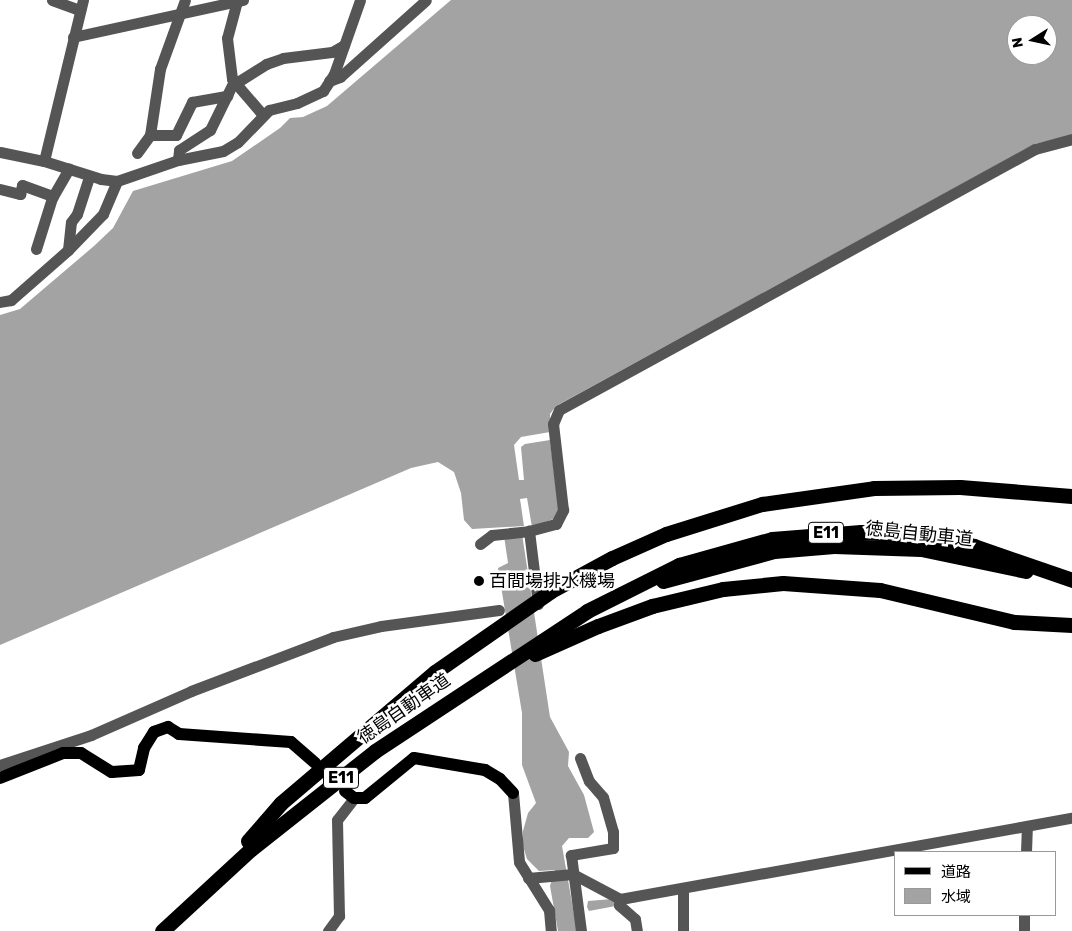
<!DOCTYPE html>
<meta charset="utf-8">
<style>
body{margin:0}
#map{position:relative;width:1072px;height:931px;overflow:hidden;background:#fff;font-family:Rubik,"Noto Sans JP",sans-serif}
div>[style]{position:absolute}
.water>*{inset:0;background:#a3a3a3}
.minor>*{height:11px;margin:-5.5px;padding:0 5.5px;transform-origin:5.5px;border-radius:5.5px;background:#555}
.major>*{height:12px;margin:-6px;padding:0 6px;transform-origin:6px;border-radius:6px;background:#000}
.highway>*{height:15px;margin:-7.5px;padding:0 7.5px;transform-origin:7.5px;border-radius:7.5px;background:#000}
.dots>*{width:14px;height:14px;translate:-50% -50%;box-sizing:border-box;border:2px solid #fff;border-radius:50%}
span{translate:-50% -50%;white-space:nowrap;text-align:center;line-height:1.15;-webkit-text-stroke:5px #fff;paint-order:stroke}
.shield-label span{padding:1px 4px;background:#fff;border:1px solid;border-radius:4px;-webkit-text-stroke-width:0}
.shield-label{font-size:16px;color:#000;font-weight:700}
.street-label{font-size:18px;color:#000}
.poi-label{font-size:18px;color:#000}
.left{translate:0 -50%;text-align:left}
.legend{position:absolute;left:894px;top:851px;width:162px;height:65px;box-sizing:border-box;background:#fff;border:1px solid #999;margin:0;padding:6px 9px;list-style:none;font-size:15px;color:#000}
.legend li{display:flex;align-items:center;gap:10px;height:25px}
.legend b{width:25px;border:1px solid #999}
.north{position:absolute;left:1007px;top:15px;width:50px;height:50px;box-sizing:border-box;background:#fff;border:1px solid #999;border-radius:50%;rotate:260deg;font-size:14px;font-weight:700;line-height:20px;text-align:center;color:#000}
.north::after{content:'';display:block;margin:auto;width:18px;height:22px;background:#000;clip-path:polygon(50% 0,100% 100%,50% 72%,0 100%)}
</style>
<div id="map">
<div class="water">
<div style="clip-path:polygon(evenodd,451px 0,1072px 0,1072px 135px,1035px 144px,556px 406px,550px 414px,550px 432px,521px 437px,514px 445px,519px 480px,524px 480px,521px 447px,525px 444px,550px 440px,559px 512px,556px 518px,532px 527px,527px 498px,520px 499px,524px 526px,472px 529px,464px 520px,461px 493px,454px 472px,438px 462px,411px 468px,0 645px,0 315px,20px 309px,94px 246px,113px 228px,133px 191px,232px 161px,280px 128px,290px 118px,303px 117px,327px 106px,451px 0,1017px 25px,1047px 25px,1047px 55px,1017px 55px,1017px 25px)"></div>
<div style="clip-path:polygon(522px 534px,550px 717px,569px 752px,568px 766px,584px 795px,594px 832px,588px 838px,569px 838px,562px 846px,577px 931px,558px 931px,550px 886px,555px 870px,539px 871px,527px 859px,523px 846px,523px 831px,528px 813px,536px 803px,522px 765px,522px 713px,498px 568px,508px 563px,504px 536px)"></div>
<div style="clip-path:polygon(637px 897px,637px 902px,589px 911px,587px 907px,588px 901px)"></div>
</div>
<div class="minor">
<div style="left:52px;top:0;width:30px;rotate:20deg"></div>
<div style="left:237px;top:1px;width:38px;rotate:105deg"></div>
<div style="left:227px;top:38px;width:41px;rotate:83deg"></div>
<div style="left:232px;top:79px;width:48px;rotate:49.3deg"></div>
<div style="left:73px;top:37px;width:174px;rotate:-12.3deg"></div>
<div style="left:329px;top:81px;width:12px;rotate:-20deg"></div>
<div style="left:340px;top:77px;width:115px;rotate:-41.8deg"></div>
<div style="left:236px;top:83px;width:36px;rotate:-32deg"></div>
<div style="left:266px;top:64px;width:18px;rotate:-19deg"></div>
<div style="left:283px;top:58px;width:49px;rotate:-7deg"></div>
<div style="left:332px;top:52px;width:14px;rotate:-30deg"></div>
<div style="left:150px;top:135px;width:26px"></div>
<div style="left:176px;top:135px;width:37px;rotate:-64deg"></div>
<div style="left:192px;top:102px;width:36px;rotate:-10deg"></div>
<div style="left:0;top:152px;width:45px;rotate:11.6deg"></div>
<div style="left:44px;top:161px;width:60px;rotate:17.5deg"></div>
<div style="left:101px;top:179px;width:16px;rotate:7deg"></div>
<div style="left:117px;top:181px;width:36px;rotate:113deg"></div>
<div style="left:103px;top:214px;width:50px;rotate:134.2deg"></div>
<div style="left:68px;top:250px;width:76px;rotate:138.7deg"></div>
<div style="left:11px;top:300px;width:11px;rotate:170deg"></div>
<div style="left:137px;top:153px;width:22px;rotate:-54deg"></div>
<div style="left:150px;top:135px;width:67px;rotate:-81.4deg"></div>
<div style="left:160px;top:69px;width:73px;rotate:-70.1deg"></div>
<div style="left:178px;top:160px;width:10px;rotate:-84deg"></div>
<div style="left:179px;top:150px;width:37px;rotate:-33deg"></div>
<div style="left:210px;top:130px;width:55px;rotate:-63.9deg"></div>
<div style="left:44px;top:161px;width:166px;rotate:-76.4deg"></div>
<div style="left:117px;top:181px;width:65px;rotate:-19deg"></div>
<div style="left:178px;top:160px;width:46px;rotate:-11.3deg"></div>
<div style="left:223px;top:151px;width:17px;rotate:-31deg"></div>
<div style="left:238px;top:142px;width:45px;rotate:-45.9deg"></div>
<div style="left:269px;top:110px;width:29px;rotate:-14deg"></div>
<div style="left:297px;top:103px;width:29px;rotate:-25deg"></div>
<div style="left:323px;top:91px;width:20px;rotate:-57deg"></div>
<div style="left:334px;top:74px;width:78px;rotate:-70.6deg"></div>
<div style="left:0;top:189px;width:21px;rotate:14deg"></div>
<div style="left:20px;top:194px;width:9px;rotate:-77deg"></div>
<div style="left:22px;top:185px;width:33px;rotate:20deg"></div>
<div style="left:36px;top:249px;width:53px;rotate:-72.6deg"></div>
<div style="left:52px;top:198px;width:34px;rotate:-60deg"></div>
<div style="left:68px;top:250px;width:28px;rotate:-84deg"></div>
<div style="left:71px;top:222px;width:10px;rotate:-53deg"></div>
<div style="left:77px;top:214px;width:40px;rotate:-72deg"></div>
<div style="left:480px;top:544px;width:15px;rotate:-37deg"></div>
<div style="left:492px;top:535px;width:37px;rotate:-6deg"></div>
<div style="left:538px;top:604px;width:74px;rotate:-97deg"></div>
<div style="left:529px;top:531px;width:28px;rotate:-15deg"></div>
<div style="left:556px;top:524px;width:16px;rotate:-63deg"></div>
<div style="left:563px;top:510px;width:87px;rotate:-96.6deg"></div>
<div style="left:553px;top:424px;width:15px;rotate:-67deg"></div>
<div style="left:559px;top:410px;width:543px;rotate:-28.74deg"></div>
<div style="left:1035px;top:149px;width:38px;rotate:-15deg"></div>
<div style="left:580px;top:758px;width:25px;rotate:69deg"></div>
<div style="left:589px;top:781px;width:21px;rotate:49deg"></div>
<div style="left:603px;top:797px;width:36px;rotate:74deg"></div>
<div style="left:613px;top:832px;width:16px;rotate:90deg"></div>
<div style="left:613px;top:848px;width:43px;rotate:170.5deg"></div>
<div style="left:571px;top:855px;width:77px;rotate:82.5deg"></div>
<div style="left:0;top:765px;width:96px;rotate:-18.2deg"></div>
<div style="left:91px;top:735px;width:109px;rotate:-23.7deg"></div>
<div style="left:191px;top:691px;width:152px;rotate:-20.8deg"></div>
<div style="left:333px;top:637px;width:49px;rotate:-12.9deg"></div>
<div style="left:381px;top:626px;width:119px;rotate:-7.7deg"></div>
<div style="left:513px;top:793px;width:69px;rotate:85deg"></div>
<div style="left:519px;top:862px;width:57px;rotate:58deg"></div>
<div style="left:549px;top:910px;width:21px;rotate:85deg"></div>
<div style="left:1026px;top:852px;width:25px;rotate:-88deg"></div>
<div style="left:528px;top:878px;width:45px;rotate:-5.1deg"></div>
<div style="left:573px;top:874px;width:53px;rotate:28deg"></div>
<div style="left:620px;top:899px;width:459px;rotate:-10.2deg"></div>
<div style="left:683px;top:888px;width:43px;rotate:90deg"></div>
<div style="left:620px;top:899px;width:6px;rotate:99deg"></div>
<div style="left:619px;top:905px;width:21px;rotate:41deg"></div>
<div style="left:635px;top:919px;width:12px;rotate:81deg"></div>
<div style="left:328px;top:931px;width:19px;rotate:-54deg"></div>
<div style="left:339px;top:916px;width:96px;rotate:-91.2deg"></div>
<div style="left:337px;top:820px;width:28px;rotate:-52deg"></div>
<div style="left:1024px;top:931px;width:16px;rotate:-90deg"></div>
</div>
<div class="major">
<div style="left:0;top:778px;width:68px;rotate:-21.6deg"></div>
<div style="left:63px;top:753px;width:18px"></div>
<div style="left:81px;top:753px;width:36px;rotate:32deg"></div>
<div style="left:112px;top:772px;width:27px;rotate:-4deg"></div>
<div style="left:139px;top:770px;width:23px;rotate:-77deg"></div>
<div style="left:144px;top:748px;width:19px;rotate:-58deg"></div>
<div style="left:154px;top:732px;width:15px;rotate:-20deg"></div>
<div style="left:168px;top:727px;width:13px;rotate:32deg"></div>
<div style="left:179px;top:734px;width:112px;rotate:4.1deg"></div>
<div style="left:291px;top:742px;width:32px;rotate:41deg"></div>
<div style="left:345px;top:791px;width:11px;rotate:38deg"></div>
<div style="left:354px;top:798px;width:11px"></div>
<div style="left:365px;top:798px;width:63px;rotate:-39.2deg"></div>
<div style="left:414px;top:758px;width:72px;rotate:9.6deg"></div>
<div style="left:485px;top:770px;width:17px;rotate:31deg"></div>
<div style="left:500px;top:779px;width:19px;rotate:47deg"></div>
</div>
<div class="highway">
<div style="left:663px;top:581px;width:115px;rotate:-15.1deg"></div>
<div style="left:774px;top:551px;width:60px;rotate:-4.8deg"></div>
<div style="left:834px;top:546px;width:87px;rotate:2deg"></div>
<div style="left:921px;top:549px;width:107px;rotate:11.8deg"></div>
<div style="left:535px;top:654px;width:69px;rotate:-24deg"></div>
<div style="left:598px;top:626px;width:58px;rotate:-20.3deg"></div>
<div style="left:652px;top:606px;width:73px;rotate:-13.5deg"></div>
<div style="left:723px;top:589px;width:60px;rotate:-5.7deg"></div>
<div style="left:783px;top:583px;width:97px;rotate:4.1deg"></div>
<div style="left:880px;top:590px;width:138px;rotate:13.4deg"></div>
<div style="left:1014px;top:622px;width:58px;rotate:3deg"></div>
<div style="left:248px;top:841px;width:50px;rotate:-49deg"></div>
<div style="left:281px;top:803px;width:202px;rotate:-40.4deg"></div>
<div style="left:435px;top:672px;width:141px;rotate:-34.9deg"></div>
<div style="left:551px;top:591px;width:69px;rotate:-28.4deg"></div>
<div style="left:612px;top:558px;width:59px;rotate:-24deg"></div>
<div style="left:666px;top:534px;width:101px;rotate:-17.4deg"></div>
<div style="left:762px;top:504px;width:113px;rotate:-8.1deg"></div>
<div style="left:874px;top:488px;width:86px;rotate:-0.7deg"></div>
<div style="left:960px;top:487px;width:112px;rotate:4.6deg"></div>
<div style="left:162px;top:931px;width:121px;rotate:-42.7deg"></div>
<div style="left:251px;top:849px;width:158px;rotate:-38.3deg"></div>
<div style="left:375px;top:751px;width:254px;rotate:-33.4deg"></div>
<div style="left:587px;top:611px;width:103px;rotate:-26.6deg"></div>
<div style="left:679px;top:565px;width:97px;rotate:-15.6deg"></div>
<div style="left:772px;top:539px;width:89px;rotate:-4.5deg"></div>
<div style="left:861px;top:532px;width:55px;rotate:3.1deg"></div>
<div style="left:916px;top:535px;width:59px;rotate:10.7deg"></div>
<div style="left:974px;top:546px;width:104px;rotate:19.1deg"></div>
</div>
<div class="dots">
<div style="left:479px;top:581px;background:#000"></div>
</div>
<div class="shield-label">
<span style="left:826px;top:533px">E11</span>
<span style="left:341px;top:778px">E11</span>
</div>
<div class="street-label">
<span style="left:919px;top:534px;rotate:6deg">徳島自動車道</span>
<span style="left:404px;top:709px;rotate:-35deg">徳島自動車道</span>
</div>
<div class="poi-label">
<span class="left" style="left:489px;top:581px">百間場排水機場</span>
</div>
<ul class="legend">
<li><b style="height:6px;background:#000"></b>道路</li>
<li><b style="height:14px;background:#a3a3a3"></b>水域</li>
</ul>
<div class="north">N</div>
</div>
